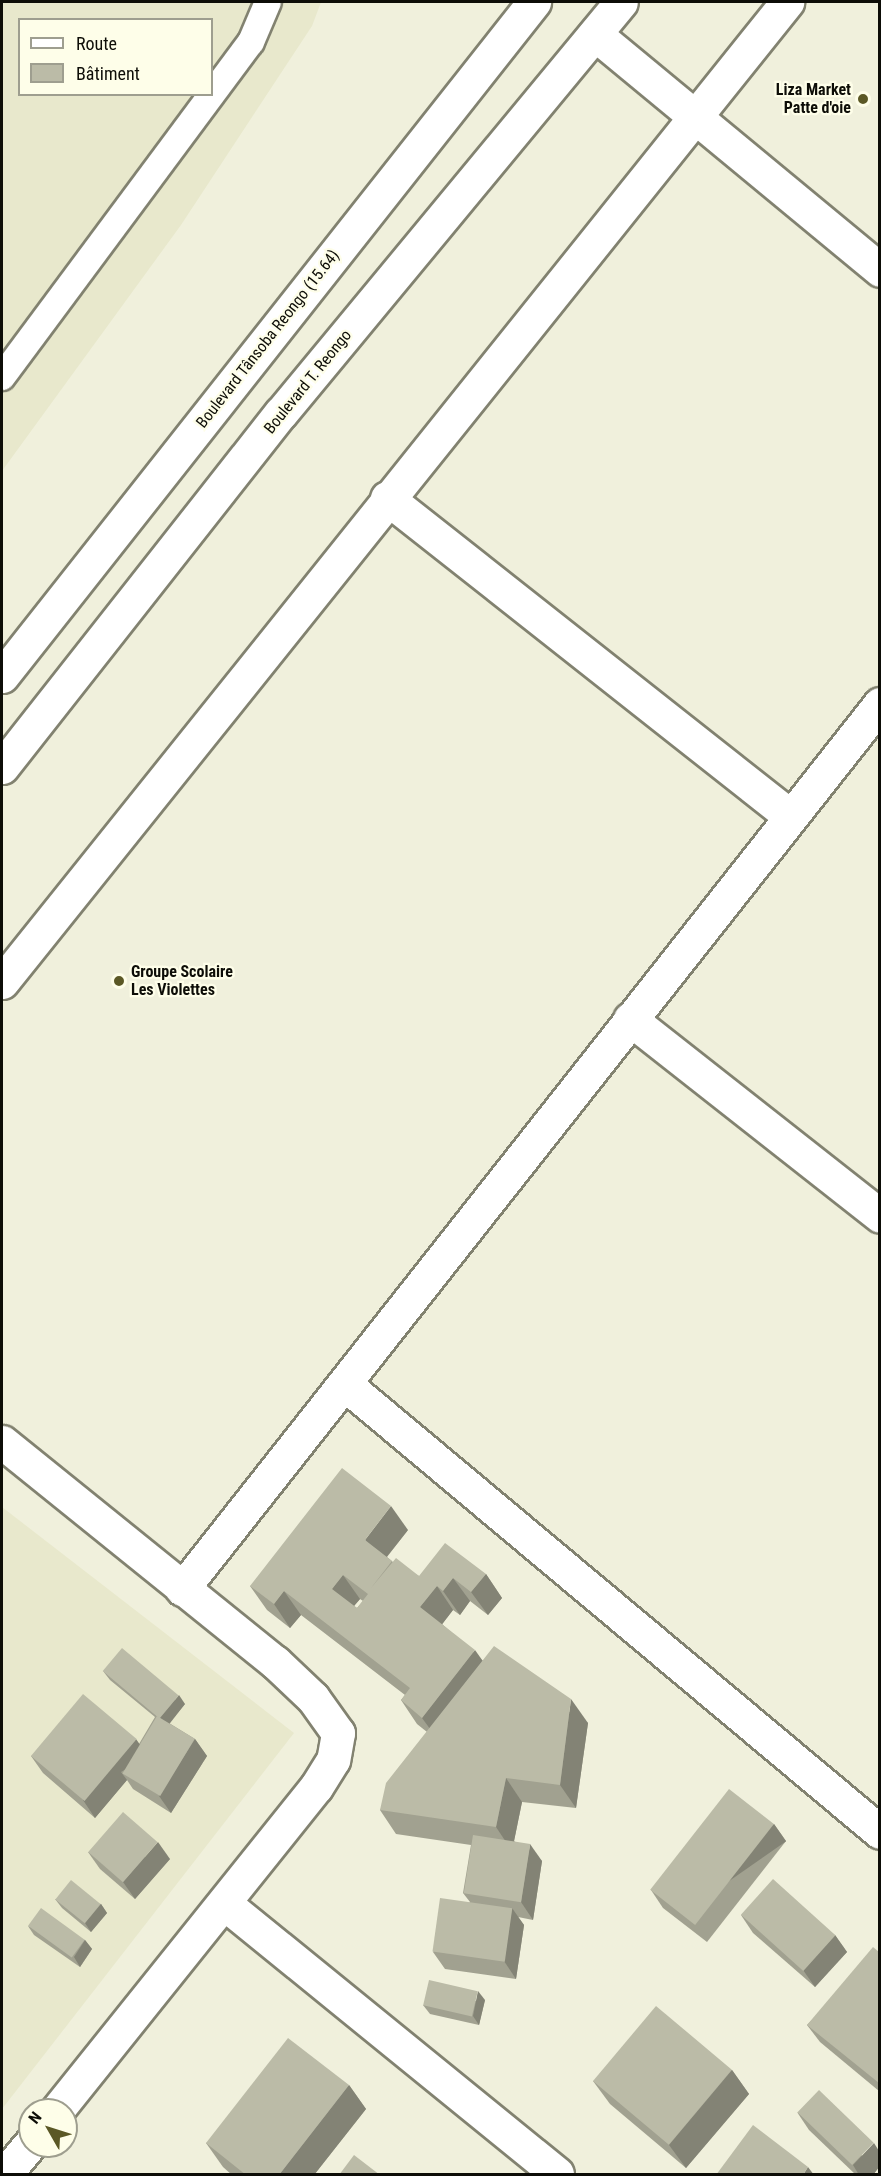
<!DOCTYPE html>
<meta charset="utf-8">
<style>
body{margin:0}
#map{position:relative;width:881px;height:2176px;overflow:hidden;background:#f0f0dc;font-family:"Roboto Condensed",sans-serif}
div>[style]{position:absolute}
.built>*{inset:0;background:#e8e8cc}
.roads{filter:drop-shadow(2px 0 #828270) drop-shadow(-2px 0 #828270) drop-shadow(0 2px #828270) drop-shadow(0 -2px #828270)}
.service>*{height:26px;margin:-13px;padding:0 13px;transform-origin:13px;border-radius:13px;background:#fff}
.minor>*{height:33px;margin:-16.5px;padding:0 16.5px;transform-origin:16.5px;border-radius:16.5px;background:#fff}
.trunk>*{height:33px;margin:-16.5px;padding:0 16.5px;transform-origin:16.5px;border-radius:16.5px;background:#fff}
.wall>*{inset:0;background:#a1a190}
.shaded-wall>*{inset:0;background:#838375;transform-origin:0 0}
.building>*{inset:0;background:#bbbba7;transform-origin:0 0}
.dots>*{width:16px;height:16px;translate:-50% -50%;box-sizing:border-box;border:3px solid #fefee9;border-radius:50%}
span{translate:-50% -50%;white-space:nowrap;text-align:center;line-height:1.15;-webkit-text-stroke:4.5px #fefee9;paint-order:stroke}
.poi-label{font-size:16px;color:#0d0d07;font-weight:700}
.right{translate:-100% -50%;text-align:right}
.left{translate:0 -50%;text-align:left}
.street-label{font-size:16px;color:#0d0d07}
.frame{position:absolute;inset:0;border:3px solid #0d0d07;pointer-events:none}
.legend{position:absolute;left:18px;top:18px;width:195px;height:78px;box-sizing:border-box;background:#fefee9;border:2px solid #9e9e8f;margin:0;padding:8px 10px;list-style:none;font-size:18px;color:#0d0d07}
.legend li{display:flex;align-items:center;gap:12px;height:30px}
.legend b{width:30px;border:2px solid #9e9e8f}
.north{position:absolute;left:18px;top:2098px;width:60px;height:60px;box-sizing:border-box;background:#fefee9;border:2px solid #9e9e8f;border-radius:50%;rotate:309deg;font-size:16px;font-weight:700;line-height:24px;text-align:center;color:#0d0d07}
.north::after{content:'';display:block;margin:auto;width:21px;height:27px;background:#5b5825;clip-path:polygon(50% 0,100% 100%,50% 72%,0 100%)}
</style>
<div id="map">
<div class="built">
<div style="clip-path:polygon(evenodd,2px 2px,321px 2px,312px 26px,181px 225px,2px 471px,2px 2px,20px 20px,212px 20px,212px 94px,20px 94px,20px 20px)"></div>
<div style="clip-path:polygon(2px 1507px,294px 1733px,2px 2109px)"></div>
</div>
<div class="roads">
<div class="service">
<div style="left:2px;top:377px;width:417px;rotate:-53.4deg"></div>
<div style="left:251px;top:42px;width:43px;rotate:-67deg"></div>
</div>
<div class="minor">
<div style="left:595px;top:34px;width:370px;rotate:39.6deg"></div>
<div style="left:387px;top:498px;width:513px;rotate:38.28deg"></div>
<div style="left:2px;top:982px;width:1256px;rotate:-51.3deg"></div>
<div style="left:630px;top:1019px;width:318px;rotate:38.2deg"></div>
<div style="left:346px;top:1385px;width:696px;rotate:39.93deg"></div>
<div style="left:2px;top:1442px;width:351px;rotate:38.9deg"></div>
<div style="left:275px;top:1662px;width:52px;rotate:43.5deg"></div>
<div style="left:313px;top:1698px;width:43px;rotate:54.5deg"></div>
<div style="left:338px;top:1733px;width:27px;rotate:100deg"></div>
<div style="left:333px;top:1760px;width:32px;rotate:122deg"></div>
<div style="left:316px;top:1787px;width:414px;rotate:128.7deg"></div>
<div style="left:182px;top:1589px;width:1127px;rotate:-51.74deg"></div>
<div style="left:224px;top:1903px;width:429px;rotate:39.1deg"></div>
<div style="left:5px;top:2174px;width:39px;rotate:-50deg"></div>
</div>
<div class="trunk">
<div style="left:2px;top:676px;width:859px;rotate:-51.72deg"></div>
<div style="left:2px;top:767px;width:451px;rotate:-51.8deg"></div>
<div style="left:281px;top:413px;width:533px;rotate:-50.4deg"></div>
</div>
</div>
<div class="wall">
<div style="clip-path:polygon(evenodd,408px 1530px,387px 1557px,393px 1562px,419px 1576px,486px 1574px,502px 1598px,488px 1615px,470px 1601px,460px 1615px,453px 1610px,442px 1624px,483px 1661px,588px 1723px,576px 1808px,522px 1802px,514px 1841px,542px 1861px,533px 1920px,518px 1917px,524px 1925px,516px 1979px,445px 1969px,433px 1952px,470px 1902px,463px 1893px,471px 1845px,396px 1834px,380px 1810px,427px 1732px,417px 1724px,401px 1700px,405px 1695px,301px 1615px,290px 1628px,267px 1610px,250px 1586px,408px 1530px,360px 1599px,363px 1601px,357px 1608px,354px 1606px,360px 1599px)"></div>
<div style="clip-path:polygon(103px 1671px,185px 1704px,169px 1723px,195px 1739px,207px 1756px,171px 1813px,133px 1789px,127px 1780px,95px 1818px,43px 1773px,31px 1756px,139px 1744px,155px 1717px,110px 1680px)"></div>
<div style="clip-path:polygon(774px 1824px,786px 1841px,707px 1942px,663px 1908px,651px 1890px)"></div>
<div style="clip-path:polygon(88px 1852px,170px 1859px,135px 1899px,100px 1869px)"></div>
<div style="clip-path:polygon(55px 1899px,101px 1904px,107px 1913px,91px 1932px,62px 1908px)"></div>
<div style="clip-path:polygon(741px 1915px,835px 1935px,847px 1952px,815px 1987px,753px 1933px)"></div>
<div style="clip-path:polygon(28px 1926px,85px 1940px,92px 1949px,80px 1967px,34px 1935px)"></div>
<div style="clip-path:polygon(879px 1952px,879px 2091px,820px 2042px,807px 2025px)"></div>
<div style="clip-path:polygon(485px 2000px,479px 2025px,430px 2014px,423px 2005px)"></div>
<div style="clip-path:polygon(732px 2070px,749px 2094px,686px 2168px,610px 2104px,593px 2081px)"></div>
<div style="clip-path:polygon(349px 2085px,366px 2109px,314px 2175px,232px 2175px,223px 2167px,206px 2143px)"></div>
<div style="clip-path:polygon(797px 2112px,879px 2167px,873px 2175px,856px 2175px,809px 2130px)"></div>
</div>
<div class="shaded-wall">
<div style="clip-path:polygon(391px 1506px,408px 1530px,381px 1564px,365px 1540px)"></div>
<div style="clip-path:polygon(486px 1574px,502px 1598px,488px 1615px,471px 1592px)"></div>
<div style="clip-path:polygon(343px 1575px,360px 1599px,348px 1613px,332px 1589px)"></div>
<div style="clip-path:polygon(453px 1578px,470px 1601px,460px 1615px,443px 1591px)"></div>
<div style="clip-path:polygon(437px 1586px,453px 1610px,437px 1631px,420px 1607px)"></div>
<div style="clip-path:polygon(284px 1591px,301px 1615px,290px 1628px,274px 1604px)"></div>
<div style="clip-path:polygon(475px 1650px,492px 1674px,439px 1741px,422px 1718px)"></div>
<div style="clip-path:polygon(179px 1695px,185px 1704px,167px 1727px,160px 1718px)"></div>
<div style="clip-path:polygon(571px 1699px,588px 1723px,576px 1808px,560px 1785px)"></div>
<div style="clip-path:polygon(136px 1739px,148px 1756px,121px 1772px,127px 1780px,95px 1818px,83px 1800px)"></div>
<div style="clip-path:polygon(195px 1739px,207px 1756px,171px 1813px,159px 1796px)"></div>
<div style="clip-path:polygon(506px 1778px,522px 1802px,512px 1851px,496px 1827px)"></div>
<div style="left:774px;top:1824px;width:21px;height:127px;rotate:55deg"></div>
<div style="clip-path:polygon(158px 1842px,170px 1859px,135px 1899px,123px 1882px)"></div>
<div style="clip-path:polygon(530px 1844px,542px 1861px,533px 1920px,521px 1902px)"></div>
<div style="clip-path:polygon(101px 1904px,107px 1913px,91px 1932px,85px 1923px)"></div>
<div style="clip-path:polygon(512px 1908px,524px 1925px,516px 1979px,504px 1961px)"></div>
<div style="clip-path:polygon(835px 1935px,847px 1952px,815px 1987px,803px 1970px)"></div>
<div style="clip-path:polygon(85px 1940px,92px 1949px,80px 1967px,74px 1957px)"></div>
<div style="clip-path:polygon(478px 1991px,485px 2000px,479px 2025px,473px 2016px)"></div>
<div style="clip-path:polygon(732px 2070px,749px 2094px,686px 2168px,669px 2145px)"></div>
<div style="clip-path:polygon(349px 2085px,366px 2109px,314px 2175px,279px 2175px)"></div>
<div style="clip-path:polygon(874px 2143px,879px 2151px,879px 2167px,873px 2175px,859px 2175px,853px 2165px)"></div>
<div style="clip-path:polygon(808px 2167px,814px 2175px,803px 2175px)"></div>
</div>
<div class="building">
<div style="clip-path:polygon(evenodd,342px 1468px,391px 1506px,365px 1540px,392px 1561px,371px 1588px,396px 1558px,419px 1576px,445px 1543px,486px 1574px,471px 1592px,453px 1578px,443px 1591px,437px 1586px,420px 1607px,475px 1650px,422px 1718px,401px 1700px,410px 1688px,284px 1591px,274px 1604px,250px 1586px,342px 1468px,343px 1575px,368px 1594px,357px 1608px,332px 1589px,343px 1575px)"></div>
<div style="clip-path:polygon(494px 1646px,571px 1699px,560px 1785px,506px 1778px,496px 1827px,380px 1810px,386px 1783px)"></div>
<div style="left:122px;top:1648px;width:74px;height:30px;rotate:40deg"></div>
<div style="left:83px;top:1694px;width:70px;height:81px;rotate:40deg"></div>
<div style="left:157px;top:1716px;width:44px;height:67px;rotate:31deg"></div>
<div style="left:729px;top:1789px;width:57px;height:128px;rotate:38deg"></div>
<div style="left:123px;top:1812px;width:46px;height:53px;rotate:41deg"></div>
<div style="left:473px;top:1835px;width:58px;height:59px;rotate:9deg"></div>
<div style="left:773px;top:1879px;width:84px;height:48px;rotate:42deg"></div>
<div style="left:71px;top:1880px;width:38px;height:25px;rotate:39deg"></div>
<div style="left:440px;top:1898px;width:73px;height:54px;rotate:8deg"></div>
<div style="left:41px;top:1908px;width:54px;height:22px;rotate:36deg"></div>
<div style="clip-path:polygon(873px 1947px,879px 1952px,879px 2083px,807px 2025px)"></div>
<div style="left:429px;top:1980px;width:50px;height:26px;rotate:13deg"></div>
<div style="left:656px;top:2006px;width:99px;height:98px;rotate:40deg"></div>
<div style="clip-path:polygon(288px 2038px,349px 2085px,279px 2175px,246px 2175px,206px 2143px)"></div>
<div style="left:819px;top:2090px;width:76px;height:31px;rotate:44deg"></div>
<div style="clip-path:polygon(753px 2125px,808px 2167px,803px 2175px,716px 2175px)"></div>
<div style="clip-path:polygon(354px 2155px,380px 2175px,339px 2175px)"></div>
</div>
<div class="dots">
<div style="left:863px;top:99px;background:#5b5825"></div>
<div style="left:119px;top:981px;background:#5b5825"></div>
</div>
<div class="poi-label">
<span class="right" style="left:851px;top:99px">Liza Market<br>Patte d'oie</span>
<span class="left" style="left:131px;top:981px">Groupe Scolaire<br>Les Violettes</span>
</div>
<div class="street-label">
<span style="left:268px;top:339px;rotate:-52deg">Boulevard Tânsoba Reongo (15.64)</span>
<span style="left:308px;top:382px;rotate:-51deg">Boulevard T. Reongo</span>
</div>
<div class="frame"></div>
<ul class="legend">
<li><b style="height:8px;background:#fff"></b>Route</li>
<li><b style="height:16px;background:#bbbba7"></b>Bâtiment</li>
</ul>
<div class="north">N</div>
</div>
